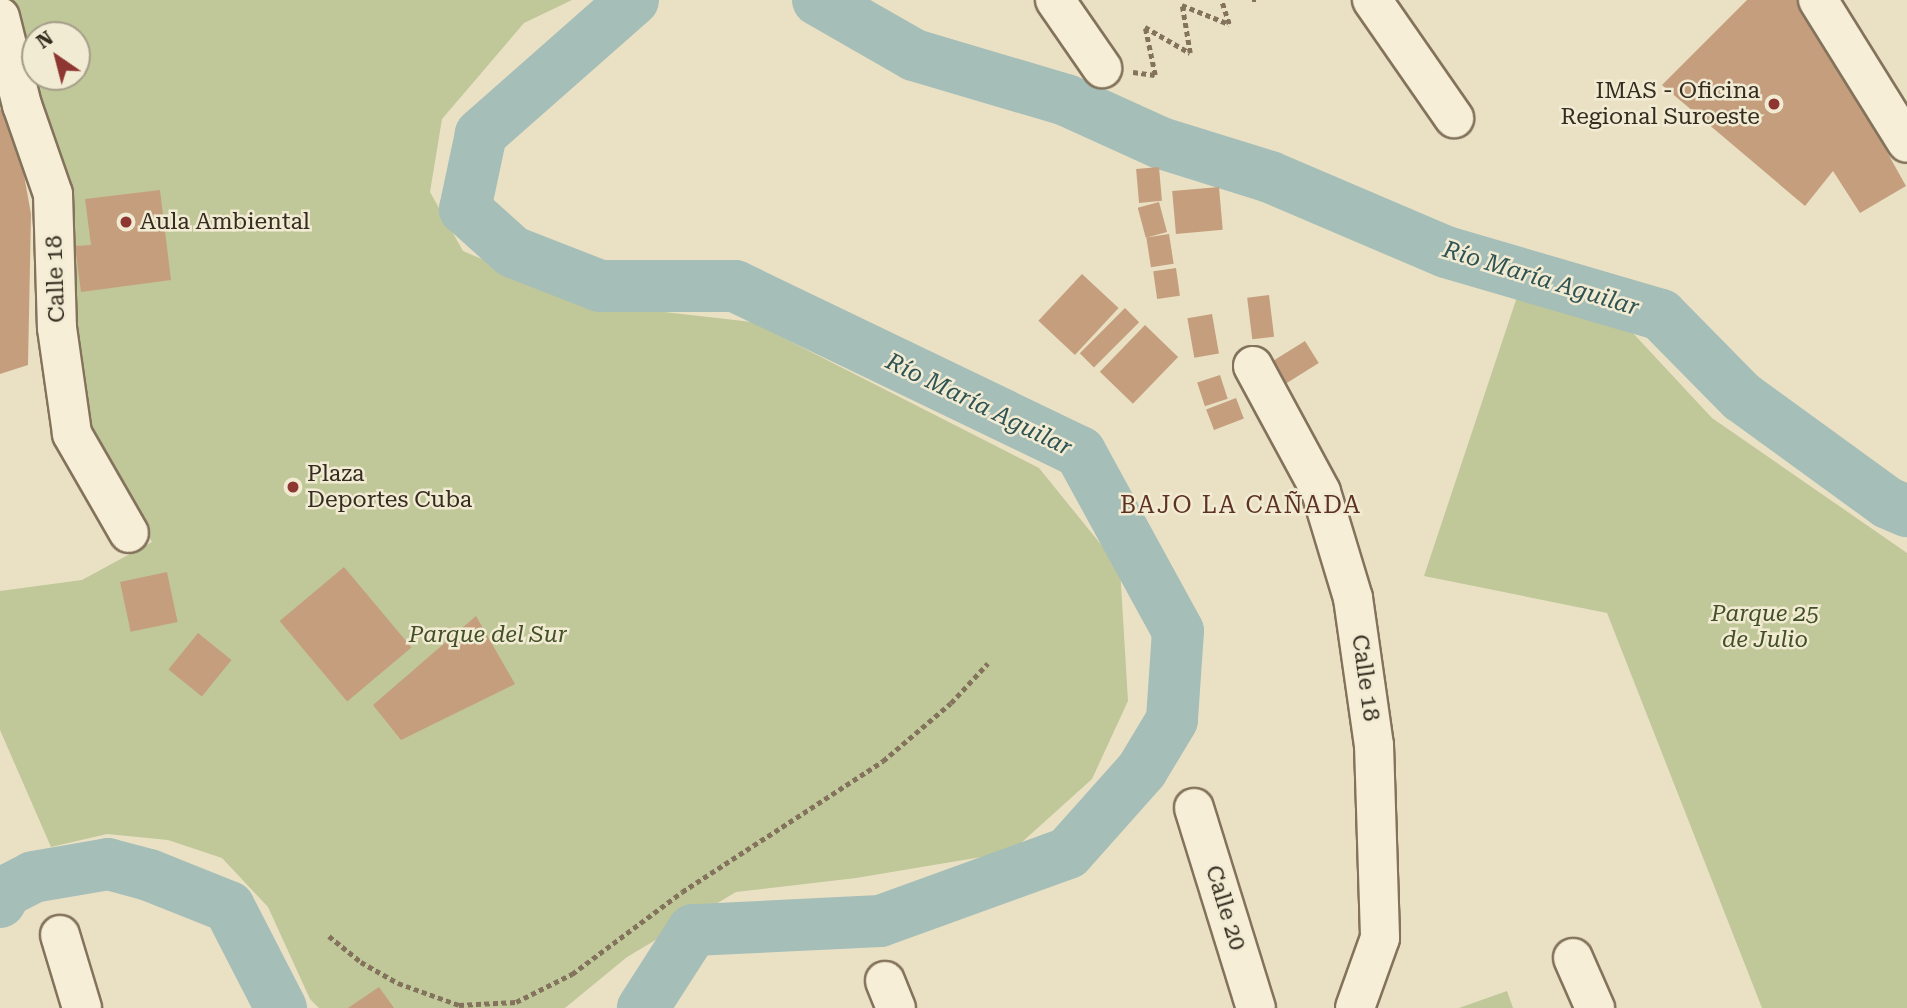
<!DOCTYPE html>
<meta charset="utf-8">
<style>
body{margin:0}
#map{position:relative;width:1907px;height:1008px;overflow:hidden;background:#eae1c5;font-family:"Roboto Serif",serif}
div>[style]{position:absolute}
.green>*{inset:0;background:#c0c799}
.river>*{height:52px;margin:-26px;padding:0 26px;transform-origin:26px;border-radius:26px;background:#a6beb8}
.building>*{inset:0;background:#c59f7d;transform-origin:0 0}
.path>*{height:4.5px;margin-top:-2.25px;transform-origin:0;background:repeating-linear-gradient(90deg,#84735c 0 5px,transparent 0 8.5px)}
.roads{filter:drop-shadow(2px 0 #84735c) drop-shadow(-2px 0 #84735c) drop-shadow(0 2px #84735c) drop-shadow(0 -2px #84735c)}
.minor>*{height:38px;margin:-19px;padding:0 19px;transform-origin:19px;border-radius:19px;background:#f6eed7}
.dots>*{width:19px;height:19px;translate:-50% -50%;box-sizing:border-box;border:4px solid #f2ebd3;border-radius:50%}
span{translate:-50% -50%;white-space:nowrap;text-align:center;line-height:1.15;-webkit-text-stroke:5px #f2ebd3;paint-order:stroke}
.poi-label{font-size:23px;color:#352b1f}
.right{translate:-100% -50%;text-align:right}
.left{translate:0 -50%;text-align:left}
.street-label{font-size:23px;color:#352b1f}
.park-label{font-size:23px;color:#435027;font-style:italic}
.water-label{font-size:24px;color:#2f5353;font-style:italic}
.neighbourhood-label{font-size:24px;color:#5e3222;letter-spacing:2px}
.north{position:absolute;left:21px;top:21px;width:70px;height:70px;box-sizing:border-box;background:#f2ebd3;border:2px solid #a69e8b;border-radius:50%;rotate:325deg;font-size:19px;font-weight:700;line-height:28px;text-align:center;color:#352b1f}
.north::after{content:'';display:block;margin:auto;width:24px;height:32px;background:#8e3631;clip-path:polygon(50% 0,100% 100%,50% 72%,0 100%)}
</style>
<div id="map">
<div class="green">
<div style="clip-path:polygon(evenodd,10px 0,572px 0,524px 23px,442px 119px,430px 192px,463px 251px,585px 303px,752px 322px,1039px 468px,1120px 568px,1128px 701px,1092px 779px,1011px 852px,856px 878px,736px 892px,627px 957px,565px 1008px,319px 1008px,310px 999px,268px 907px,222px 858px,168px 840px,107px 834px,51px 847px,0 730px,0 591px,82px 580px,152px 542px,92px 443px,34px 95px,10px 0,35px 35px,77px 35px,77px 77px,35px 77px,35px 35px)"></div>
<div style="clip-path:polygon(1526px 270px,1631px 331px,1712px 418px,1907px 553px,1907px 1008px,1762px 1008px,1607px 613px,1424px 576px)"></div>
<div style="clip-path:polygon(1507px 991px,1513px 1008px,1459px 1008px)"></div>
</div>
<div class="river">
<div style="left:633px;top:0;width:203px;rotate:138.6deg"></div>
<div style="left:481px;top:134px;width:77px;rotate:102deg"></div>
<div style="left:465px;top:209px;width:64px;rotate:41.9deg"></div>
<div style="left:513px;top:252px;width:93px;rotate:21.3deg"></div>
<div style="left:600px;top:286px;width:135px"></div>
<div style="left:735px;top:286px;width:383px;rotate:25.7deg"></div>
<div style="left:1080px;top:452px;width:204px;rotate:61.3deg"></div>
<div style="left:1178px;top:631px;width:89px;rotate:93.9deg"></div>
<div style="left:1172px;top:720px;width:58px;rotate:121deg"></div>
<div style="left:1142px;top:770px;width:111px;rotate:131.7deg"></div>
<div style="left:1068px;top:853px;width:200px;rotate:160.1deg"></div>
<div style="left:880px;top:921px;width:187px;rotate:177.2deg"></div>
<div style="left:693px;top:930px;width:93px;rotate:122.7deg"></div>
<div style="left:818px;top:0;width:111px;rotate:29.8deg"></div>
<div style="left:914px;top:55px;width:159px;rotate:16.5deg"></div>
<div style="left:1066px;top:100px;width:104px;rotate:24.4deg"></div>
<div style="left:1161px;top:143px;width:114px;rotate:17.3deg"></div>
<div style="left:1270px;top:177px;width:191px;rotate:23.1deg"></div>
<div style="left:1446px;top:252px;width:224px;rotate:16.3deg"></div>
<div style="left:1661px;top:315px;width:115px;rotate:45.4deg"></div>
<div style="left:1742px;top:397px;width:180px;rotate:36deg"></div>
<div style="left:1888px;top:503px;width:21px;rotate:23deg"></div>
<div style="left:0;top:902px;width:13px;rotate:-61deg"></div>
<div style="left:6px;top:891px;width:30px;rotate:-27deg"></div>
<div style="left:33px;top:877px;width:76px;rotate:-9.8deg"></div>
<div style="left:108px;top:864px;width:42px;rotate:15deg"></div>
<div style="left:149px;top:875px;width:86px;rotate:21.8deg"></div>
<div style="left:229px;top:907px;width:114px;rotate:62.8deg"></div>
</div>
<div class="building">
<div style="clip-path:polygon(1747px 0,1802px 0,1906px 186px,1860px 213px,1833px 171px,1805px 206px,1662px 85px)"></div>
<div style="clip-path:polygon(0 108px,19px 147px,31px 214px,28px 365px,0 374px)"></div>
<div style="left:1159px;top:167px;width:34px;height:23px;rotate:85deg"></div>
<div style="left:1219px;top:187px;width:43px;height:47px;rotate:85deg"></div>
<div style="clip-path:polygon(160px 190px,171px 280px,81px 292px,75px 246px,91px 245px,85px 199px)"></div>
<div style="left:1159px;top:202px;width:31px;height:22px;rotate:75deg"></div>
<div style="left:1169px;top:234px;width:30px;height:23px;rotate:81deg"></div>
<div style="left:1176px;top:268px;width:28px;height:23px;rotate:82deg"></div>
<div style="left:1082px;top:274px;width:50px;height:64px;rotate:43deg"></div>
<div style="left:1269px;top:295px;width:42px;height:22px;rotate:83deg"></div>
<div style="left:1125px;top:308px;width:20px;height:64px;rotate:45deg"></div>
<div style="left:1212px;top:314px;width:40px;height:25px;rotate:80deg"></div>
<div style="left:1145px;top:325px;width:46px;height:65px;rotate:44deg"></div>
<div style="left:1305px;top:341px;width:26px;height:47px;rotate:58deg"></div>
<div style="left:1220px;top:375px;width:25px;height:24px;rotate:72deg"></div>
<div style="left:1236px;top:398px;width:22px;height:32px;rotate:69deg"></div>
<div style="left:344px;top:567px;width:105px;height:84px;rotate:50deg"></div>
<div style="left:167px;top:572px;width:51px;height:48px;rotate:78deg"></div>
<div style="clip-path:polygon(476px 616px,515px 684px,401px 740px,373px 705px)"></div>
<div style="left:198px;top:633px;width:43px;height:47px;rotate:39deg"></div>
<div style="clip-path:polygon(379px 987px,394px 1008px,348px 1008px)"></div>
</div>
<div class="path">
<div style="left:1252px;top:0;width:4px"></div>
<div style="left:1133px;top:72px;width:22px;rotate:8deg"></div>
<div style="left:1155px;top:75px;width:49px;rotate:-101.8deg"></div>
<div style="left:1145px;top:27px;width:52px;rotate:30deg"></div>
<div style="left:1190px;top:53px;width:49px;rotate:-99.5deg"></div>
<div style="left:1182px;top:5px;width:51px;rotate:22deg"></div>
<div style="left:1229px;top:24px;width:25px;rotate:-108deg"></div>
<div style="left:329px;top:936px;width:41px;rotate:39.1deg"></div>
<div style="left:361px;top:962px;width:43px;rotate:29.6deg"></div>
<div style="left:398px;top:983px;width:65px;rotate:19.8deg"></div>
<div style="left:459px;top:1005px;width:57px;rotate:-3deg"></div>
<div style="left:516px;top:1002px;width:63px;rotate:-26.6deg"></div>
<div style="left:572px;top:974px;width:137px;rotate:-36.7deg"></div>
<div style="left:682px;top:892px;width:240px;rotate:-33.1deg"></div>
<div style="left:883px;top:761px;width:89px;rotate:-40.5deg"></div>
<div style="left:951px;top:703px;width:54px;rotate:-47.2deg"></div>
</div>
<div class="roads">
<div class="minor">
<div style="left:1055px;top:0;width:83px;rotate:55.3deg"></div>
<div style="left:1372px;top:0;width:144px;rotate:55.2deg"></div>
<div style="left:1818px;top:0;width:168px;rotate:58.1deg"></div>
<div style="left:0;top:17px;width:91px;rotate:76deg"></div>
<div style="left:22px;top:105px;width:94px;rotate:70.8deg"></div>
<div style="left:53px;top:194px;width:134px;rotate:88.3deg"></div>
<div style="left:57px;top:328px;width:107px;rotate:81.9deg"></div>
<div style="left:72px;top:434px;width:114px;rotate:60.1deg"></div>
<div style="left:1253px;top:366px;width:143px;rotate:61.6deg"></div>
<div style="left:1321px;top:492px;width:111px;rotate:73.2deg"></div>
<div style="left:1353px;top:598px;width:148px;rotate:81.9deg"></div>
<div style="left:1374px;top:745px;width:193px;rotate:88.2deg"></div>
<div style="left:1380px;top:938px;width:74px;rotate:109.7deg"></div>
<div style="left:1194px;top:808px;width:209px;rotate:72.8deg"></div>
<div style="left:60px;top:935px;width:76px;rotate:73.2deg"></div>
<div style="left:1573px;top:958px;width:55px;rotate:66.3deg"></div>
<div style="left:885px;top:981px;width:29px;rotate:68deg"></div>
</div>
</div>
<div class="dots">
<div style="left:1774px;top:104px;background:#8e3631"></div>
<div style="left:126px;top:222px;background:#8e3631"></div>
<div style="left:293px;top:487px;background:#8e3631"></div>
</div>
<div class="poi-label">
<span class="right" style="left:1760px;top:104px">IMAS - Oficina<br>Regional Suroeste</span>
<span class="left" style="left:140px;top:222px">Aula Ambiental</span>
<span class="left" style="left:307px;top:487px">Plaza<br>Deportes Cuba</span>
</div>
<div class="street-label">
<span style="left:56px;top:279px;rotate:-92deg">Calle 18</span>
<span style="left:1365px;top:678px;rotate:82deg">Calle 18</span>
<span style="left:1225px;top:908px;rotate:73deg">Calle 20</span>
</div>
<div class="park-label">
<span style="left:1765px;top:627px">Parque 25<br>de Julio</span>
<span style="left:488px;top:635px">Parque del Sur</span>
</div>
<div class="water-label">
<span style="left:1541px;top:279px;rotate:17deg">Río María Aguilar</span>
<span style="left:979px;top:405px;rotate:26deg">Río María Aguilar</span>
</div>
<div class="neighbourhood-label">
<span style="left:1241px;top:506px">BAJO LA CAÑADA</span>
</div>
<div class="north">N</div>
</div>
